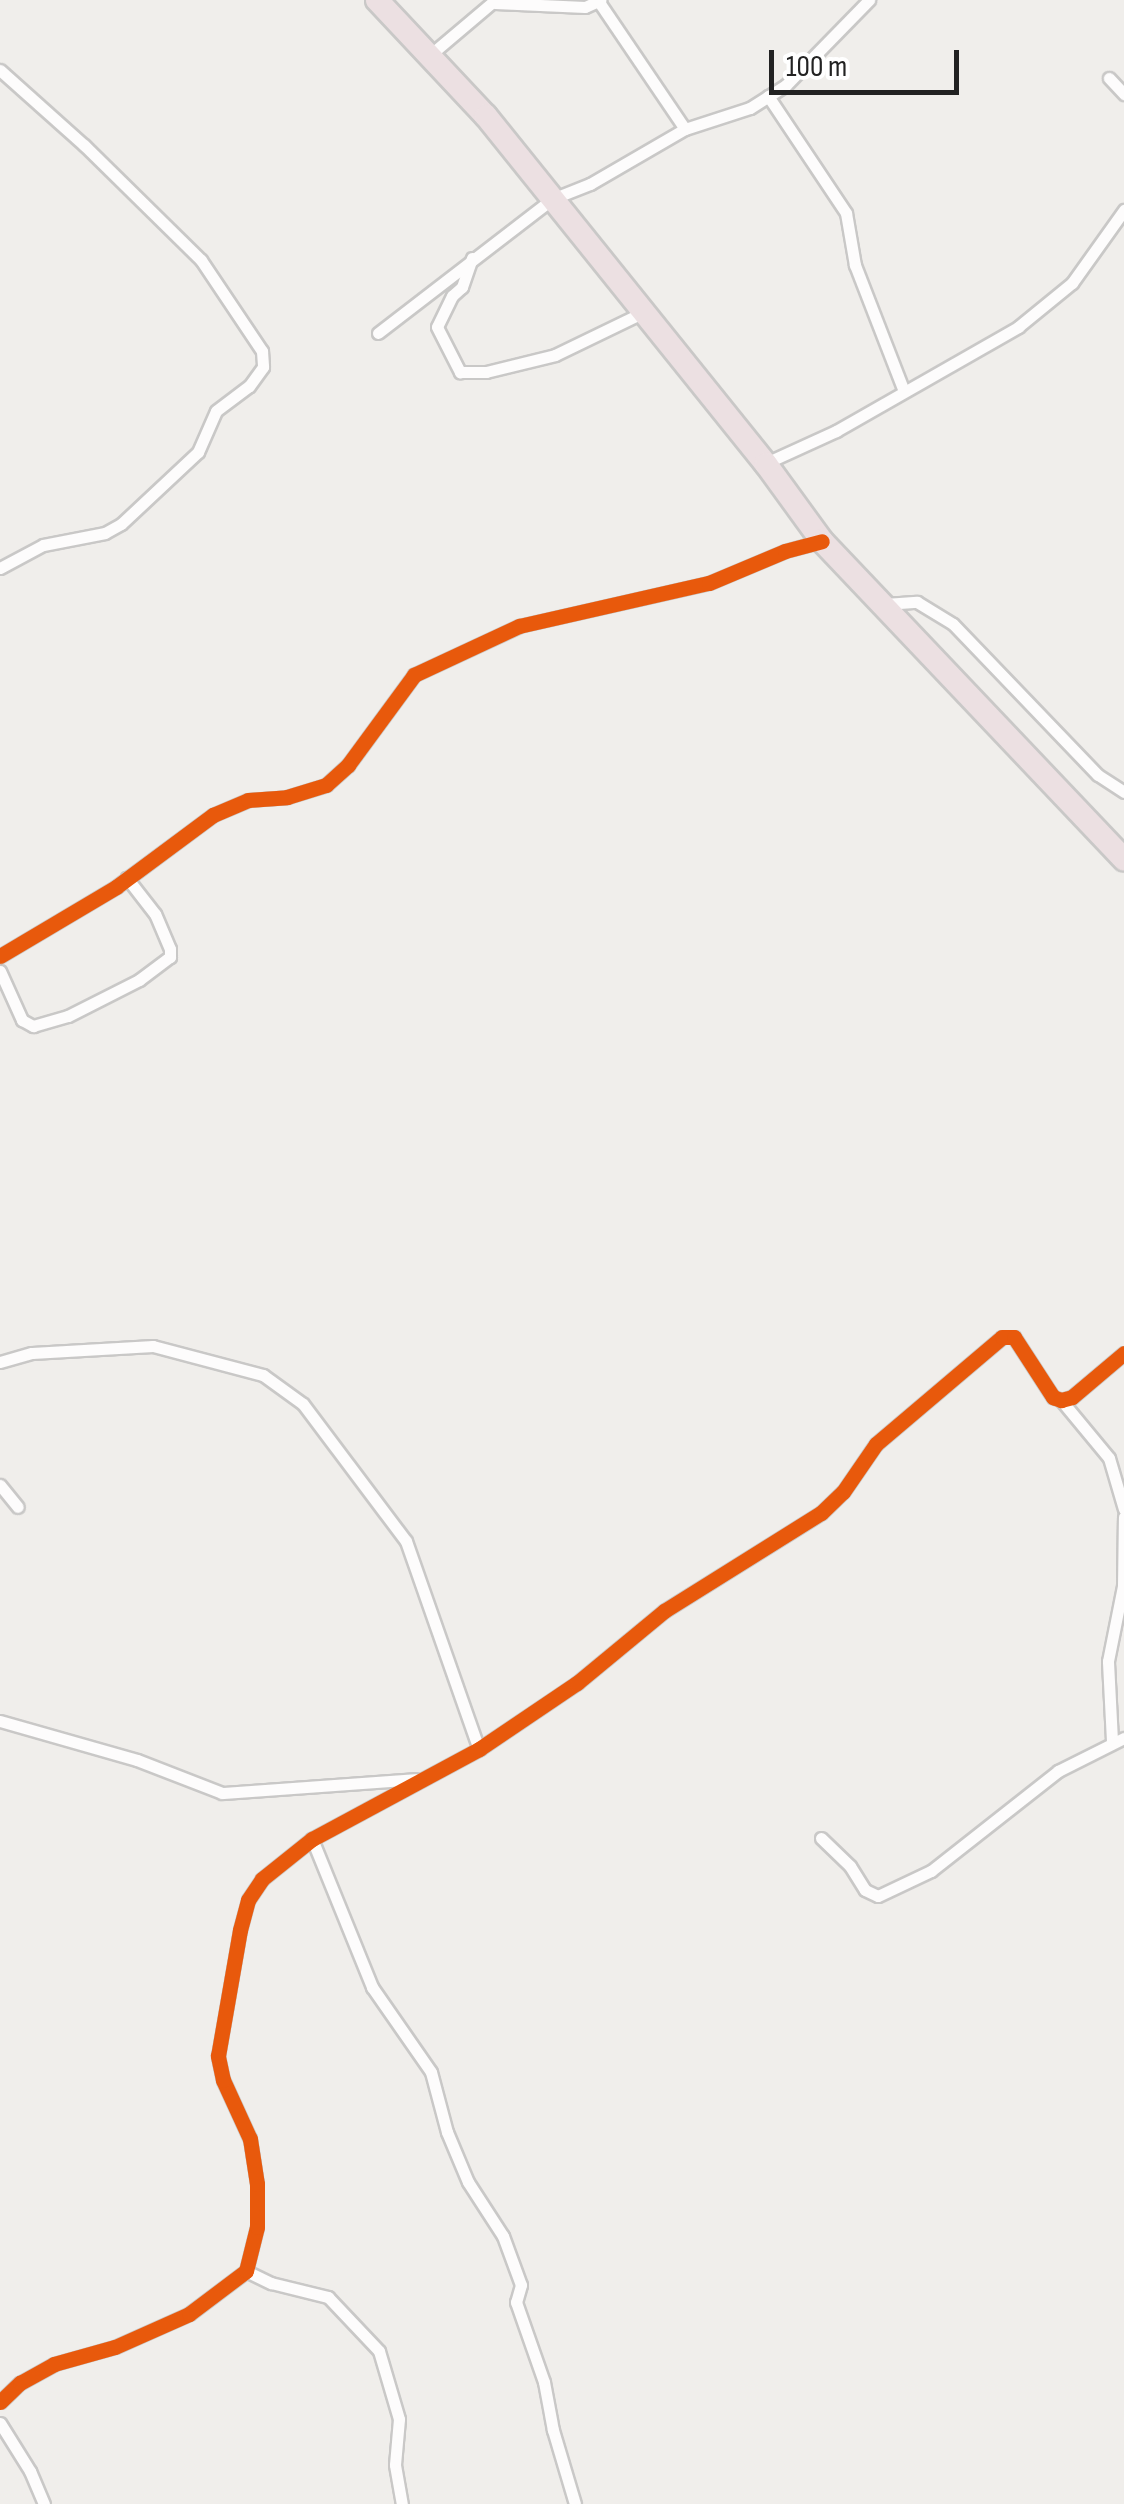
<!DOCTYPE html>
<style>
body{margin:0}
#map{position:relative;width:1124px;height:2504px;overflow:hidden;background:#f0eeeb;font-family:"Sofia Sans Condensed",sans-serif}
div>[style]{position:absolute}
.roads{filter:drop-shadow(2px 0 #c9c8c7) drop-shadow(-2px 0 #c9c8c7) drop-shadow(0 2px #c9c8c7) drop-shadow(0 -2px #c9c8c7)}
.street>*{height:11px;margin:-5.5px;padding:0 5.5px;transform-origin:5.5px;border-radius:5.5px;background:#fdfcfc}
.highway>*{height:22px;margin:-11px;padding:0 11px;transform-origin:11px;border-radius:11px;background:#ece0e2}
.cycleway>*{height:15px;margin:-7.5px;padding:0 7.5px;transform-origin:7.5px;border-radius:7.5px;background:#e8590c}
span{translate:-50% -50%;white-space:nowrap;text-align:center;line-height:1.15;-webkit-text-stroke:10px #fff;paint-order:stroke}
.scale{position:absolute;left:769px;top:50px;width:190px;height:45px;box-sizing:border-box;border:5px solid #222;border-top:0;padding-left:12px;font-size:30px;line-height:35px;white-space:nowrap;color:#222;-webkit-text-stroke:8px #fff;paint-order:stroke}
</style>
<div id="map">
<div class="roads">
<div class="street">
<div style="left:599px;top:2px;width:153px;rotate:55.9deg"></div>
<div style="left:495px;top:3px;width:90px;rotate:2.5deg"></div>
<div style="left:585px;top:7px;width:17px;rotate:-24deg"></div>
<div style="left:430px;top:55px;width:85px;rotate:-40.2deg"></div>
<div style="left:0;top:70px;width:113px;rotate:41.8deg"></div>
<div style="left:84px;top:145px;width:164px;rotate:44.5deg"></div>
<div style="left:201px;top:260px;width:110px;rotate:56.2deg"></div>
<div style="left:262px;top:351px;width:16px;rotate:86deg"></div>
<div style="left:263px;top:367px;width:24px;rotate:126deg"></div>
<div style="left:249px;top:386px;width:41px;rotate:142.9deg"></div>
<div style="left:216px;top:411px;width:45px;rotate:113.7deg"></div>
<div style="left:198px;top:452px;width:105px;rotate:136.9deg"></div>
<div style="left:121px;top:524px;width:18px;rotate:151deg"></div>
<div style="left:105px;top:533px;width:63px;rotate:169deg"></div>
<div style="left:43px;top:545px;width:49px;rotate:151.9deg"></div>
<div style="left:1109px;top:78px;width:22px;rotate:47deg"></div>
<div style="left:768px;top:96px;width:141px;rotate:56.3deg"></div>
<div style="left:846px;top:213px;width:53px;rotate:80.2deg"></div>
<div style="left:855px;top:265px;width:133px;rotate:68.8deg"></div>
<div style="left:472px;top:258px;width:31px;rotate:109deg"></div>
<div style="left:462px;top:287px;width:13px;rotate:138deg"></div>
<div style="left:452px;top:296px;width:34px;rotate:116deg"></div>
<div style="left:437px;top:327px;width:51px;rotate:62.9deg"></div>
<div style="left:460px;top:372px;width:26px"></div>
<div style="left:486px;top:372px;width:71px;rotate:-13.8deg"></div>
<div style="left:555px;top:355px;width:97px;rotate:-25.8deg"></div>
<div style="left:378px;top:333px;width:220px;rotate:-37.6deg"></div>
<div style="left:552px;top:199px;width:41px;rotate:-21.5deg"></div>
<div style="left:590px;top:184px;width:110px;rotate:-30.1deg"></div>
<div style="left:685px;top:129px;width:68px;rotate:-17.9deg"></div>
<div style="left:750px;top:108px;width:43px;rotate:-32.6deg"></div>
<div style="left:786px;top:85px;width:119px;rotate:-45.7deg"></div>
<div style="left:766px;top:463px;width:77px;rotate:-24.6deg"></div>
<div style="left:836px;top:431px;width:210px;rotate:-29.7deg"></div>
<div style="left:1018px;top:327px;width:70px;rotate:-39.2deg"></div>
<div style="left:1072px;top:283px;width:90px;rotate:-54.5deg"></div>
<div style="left:885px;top:604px;width:32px;rotate:-4deg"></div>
<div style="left:917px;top:602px;width:42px;rotate:31.4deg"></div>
<div style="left:953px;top:624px;width:209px;rotate:46.2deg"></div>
<div style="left:1098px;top:775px;width:31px;rotate:33deg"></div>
<div style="left:0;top:956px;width:135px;rotate:-30.7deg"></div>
<div style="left:116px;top:887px;width:121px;rotate:-36.6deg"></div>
<div style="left:213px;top:815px;width:38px;rotate:-23deg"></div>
<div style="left:248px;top:800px;width:39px;rotate:-4deg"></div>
<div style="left:287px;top:797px;width:41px;rotate:-17.1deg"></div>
<div style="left:326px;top:785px;width:30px;rotate:-42deg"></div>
<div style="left:348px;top:765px;width:112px;rotate:-53.7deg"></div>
<div style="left:414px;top:675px;width:116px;rotate:-25deg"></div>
<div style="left:519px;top:626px;width:195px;rotate:-12.8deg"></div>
<div style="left:709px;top:583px;width:82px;rotate:-22.8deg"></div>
<div style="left:785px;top:551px;width:38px;rotate:-15deg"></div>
<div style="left:0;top:971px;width:54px;rotate:65.8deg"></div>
<div style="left:22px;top:1020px;width:13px;rotate:29deg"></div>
<div style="left:33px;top:1026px;width:36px;rotate:-16deg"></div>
<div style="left:68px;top:1016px;width:80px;rotate:-26.9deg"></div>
<div style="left:139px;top:980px;width:39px;rotate:-37deg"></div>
<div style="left:170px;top:957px;width:8px;rotate:-90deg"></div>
<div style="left:170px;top:949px;width:38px;rotate:-113deg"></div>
<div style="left:155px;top:914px;width:46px;rotate:-127.9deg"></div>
<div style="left:0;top:1362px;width:33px;rotate:-16deg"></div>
<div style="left:32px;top:1353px;width:121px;rotate:-3.3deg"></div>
<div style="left:153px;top:1346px;width:114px;rotate:14.8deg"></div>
<div style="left:263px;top:1375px;width:49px;rotate:35.9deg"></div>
<div style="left:303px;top:1404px;width:171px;rotate:53.1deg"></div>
<div style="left:406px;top:1541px;width:220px;rotate:70.7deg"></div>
<div style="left:1061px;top:1400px;width:75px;rotate:50.4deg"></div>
<div style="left:1109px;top:1458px;width:53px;rotate:73.6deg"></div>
<div style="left:0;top:1485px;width:28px;rotate:51deg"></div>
<div style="left:0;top:1721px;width:142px;rotate:15.9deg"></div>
<div style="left:137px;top:1760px;width:91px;rotate:21.2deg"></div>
<div style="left:222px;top:1793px;width:194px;rotate:-4.1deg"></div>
<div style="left:1112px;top:1741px;width:80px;rotate:-92.9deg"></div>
<div style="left:1108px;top:1661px;width:76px;rotate:-78.7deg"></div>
<div style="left:1123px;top:1586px;width:69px;rotate:-89.2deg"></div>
<div style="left:821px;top:1838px;width:40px;rotate:44deg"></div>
<div style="left:850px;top:1866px;width:28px;rotate:58deg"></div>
<div style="left:865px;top:1890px;width:14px;rotate:25deg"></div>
<div style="left:878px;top:1896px;width:59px;rotate:-25.3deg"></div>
<div style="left:931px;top:1871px;width:162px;rotate:-38.2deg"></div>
<div style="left:1058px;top:1771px;width:74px;rotate:-26.6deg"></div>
<div style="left:312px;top:1839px;width:160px;rotate:67.9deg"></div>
<div style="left:372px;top:1987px;width:103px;rotate:55.2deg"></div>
<div style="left:431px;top:2072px;width:62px;rotate:75.1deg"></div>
<div style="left:447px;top:2132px;width:54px;rotate:67.2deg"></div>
<div style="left:468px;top:2182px;width:64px;rotate:57.1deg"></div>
<div style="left:503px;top:2236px;width:52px;rotate:69.8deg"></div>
<div style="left:521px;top:2285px;width:18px;rotate:106deg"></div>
<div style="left:516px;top:2302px;width:85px;rotate:70.7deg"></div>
<div style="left:544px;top:2382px;width:49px;rotate:79.4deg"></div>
<div style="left:553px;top:2430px;width:77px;rotate:73.4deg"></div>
<div style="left:246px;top:2271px;width:28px;rotate:26deg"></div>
<div style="left:271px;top:2283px;width:59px;rotate:13.8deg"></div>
<div style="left:328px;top:2297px;width:74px;rotate:46.6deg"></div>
<div style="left:379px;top:2351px;width:71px;rotate:73.6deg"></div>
<div style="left:399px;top:2419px;width:46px;rotate:95deg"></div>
<div style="left:395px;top:2465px;width:40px;rotate:80deg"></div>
<div style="left:0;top:2402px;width:28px;rotate:-44deg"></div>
<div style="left:20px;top:2383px;width:39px;rotate:-29deg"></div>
<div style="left:54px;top:2364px;width:63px;rotate:-15.6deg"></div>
<div style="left:115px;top:2347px;width:81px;rotate:-24deg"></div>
<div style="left:189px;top:2314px;width:71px;rotate:-37deg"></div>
<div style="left:246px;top:2271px;width:45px;rotate:-76deg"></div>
<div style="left:257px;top:2227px;width:43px;rotate:-90deg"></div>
<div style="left:257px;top:2184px;width:46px;rotate:-98.8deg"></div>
<div style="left:250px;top:2139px;width:65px;rotate:-114.6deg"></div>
<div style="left:223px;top:2080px;width:25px;rotate:-102deg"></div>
<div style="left:218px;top:2056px;width:128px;rotate:-80.1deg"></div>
<div style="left:240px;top:1930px;width:31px;rotate:-75deg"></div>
<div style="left:248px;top:1900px;width:25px;rotate:-56deg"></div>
<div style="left:262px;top:1879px;width:64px;rotate:-38.7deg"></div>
<div style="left:312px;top:1839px;width:190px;rotate:-28.3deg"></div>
<div style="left:479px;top:1749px;width:118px;rotate:-34deg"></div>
<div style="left:577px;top:1683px;width:113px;rotate:-39.6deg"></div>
<div style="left:664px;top:1611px;width:185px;rotate:-32deg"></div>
<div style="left:821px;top:1513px;width:30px;rotate:-44deg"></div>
<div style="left:843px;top:1492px;width:58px;rotate:-55.5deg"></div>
<div style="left:876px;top:1444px;width:165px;rotate:-40.3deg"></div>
<div style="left:1002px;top:1337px;width:12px"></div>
<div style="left:1014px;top:1337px;width:72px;rotate:57deg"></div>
<div style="left:1053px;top:1397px;width:9px;rotate:21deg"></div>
<div style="left:1061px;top:1400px;width:11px;rotate:-15deg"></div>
<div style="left:1072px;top:1397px;width:68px;rotate:-40.2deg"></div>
<div style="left:0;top:2423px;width:57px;rotate:58deg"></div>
<div style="left:30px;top:2471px;width:36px;rotate:67deg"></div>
</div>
<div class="highway">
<div style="left:377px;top:0;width:159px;rotate:46.8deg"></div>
<div style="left:486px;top:116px;width:447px;rotate:51.2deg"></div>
<div style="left:766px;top:464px;width:95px;rotate:54deg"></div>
<div style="left:822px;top:541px;width:439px;rotate:46.5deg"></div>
</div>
</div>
<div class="cycleway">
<div style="left:0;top:956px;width:135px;rotate:-30.7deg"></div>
<div style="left:116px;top:887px;width:121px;rotate:-36.6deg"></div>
<div style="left:213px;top:815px;width:38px;rotate:-23deg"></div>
<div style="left:248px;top:800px;width:39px;rotate:-4deg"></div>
<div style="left:287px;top:797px;width:41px;rotate:-17.1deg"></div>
<div style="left:326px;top:785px;width:30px;rotate:-42deg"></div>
<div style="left:348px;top:765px;width:112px;rotate:-53.7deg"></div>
<div style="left:414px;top:675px;width:116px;rotate:-25deg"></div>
<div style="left:519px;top:626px;width:195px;rotate:-12.8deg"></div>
<div style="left:709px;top:583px;width:82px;rotate:-22.8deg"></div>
<div style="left:785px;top:551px;width:38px;rotate:-15deg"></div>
<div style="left:0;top:2402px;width:28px;rotate:-44deg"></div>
<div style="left:20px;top:2383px;width:39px;rotate:-29deg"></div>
<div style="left:54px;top:2364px;width:63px;rotate:-15.6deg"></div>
<div style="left:115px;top:2347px;width:81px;rotate:-24deg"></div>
<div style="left:189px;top:2314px;width:71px;rotate:-37deg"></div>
<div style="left:246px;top:2271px;width:45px;rotate:-76deg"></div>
<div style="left:257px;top:2227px;width:43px;rotate:-90deg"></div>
<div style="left:257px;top:2184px;width:46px;rotate:-98.8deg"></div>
<div style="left:250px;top:2139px;width:65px;rotate:-114.6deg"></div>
<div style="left:223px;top:2080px;width:25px;rotate:-102deg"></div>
<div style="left:218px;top:2056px;width:128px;rotate:-80.1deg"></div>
<div style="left:240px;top:1930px;width:31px;rotate:-75deg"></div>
<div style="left:248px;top:1900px;width:25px;rotate:-56deg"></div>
<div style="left:262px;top:1879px;width:64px;rotate:-38.7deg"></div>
<div style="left:312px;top:1839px;width:190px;rotate:-28.3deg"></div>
<div style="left:479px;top:1749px;width:118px;rotate:-34deg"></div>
<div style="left:577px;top:1683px;width:113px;rotate:-39.6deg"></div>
<div style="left:664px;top:1611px;width:185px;rotate:-32deg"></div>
<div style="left:821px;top:1513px;width:30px;rotate:-44deg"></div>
<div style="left:843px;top:1492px;width:58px;rotate:-55.5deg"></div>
<div style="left:876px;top:1444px;width:165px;rotate:-40.3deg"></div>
<div style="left:1002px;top:1337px;width:12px"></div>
<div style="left:1014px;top:1337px;width:72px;rotate:57deg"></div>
<div style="left:1053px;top:1397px;width:9px;rotate:21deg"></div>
<div style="left:1061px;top:1400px;width:11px;rotate:-15deg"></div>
<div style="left:1072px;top:1397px;width:68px;rotate:-40.2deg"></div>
</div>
<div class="scale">100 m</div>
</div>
